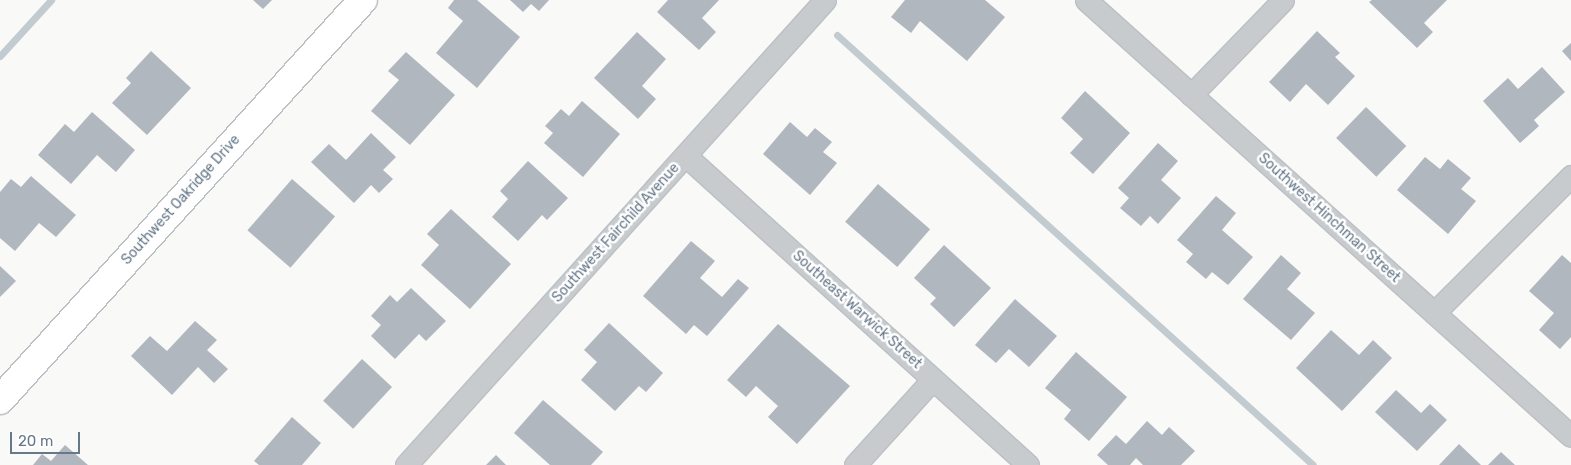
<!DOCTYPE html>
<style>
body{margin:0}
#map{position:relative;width:1571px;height:465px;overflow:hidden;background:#f9f9f7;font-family:Rubik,sans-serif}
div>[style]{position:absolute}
.stream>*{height:7px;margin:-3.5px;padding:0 3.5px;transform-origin:3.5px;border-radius:3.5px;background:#c2cbd0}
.building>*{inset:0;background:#b0b7be;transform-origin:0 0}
.roads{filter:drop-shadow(1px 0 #bbc0c5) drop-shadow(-1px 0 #bbc0c5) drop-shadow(0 1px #bbc0c5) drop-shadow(0 -1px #bbc0c5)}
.street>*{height:21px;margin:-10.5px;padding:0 10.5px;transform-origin:10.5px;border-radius:10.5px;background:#c7cbce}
.secondary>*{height:28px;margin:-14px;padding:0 14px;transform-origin:14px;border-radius:14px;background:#fff}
span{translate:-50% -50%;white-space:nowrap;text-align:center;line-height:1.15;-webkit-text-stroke:5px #fff;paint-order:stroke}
.street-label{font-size:14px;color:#677889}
.scale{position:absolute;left:10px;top:432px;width:70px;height:22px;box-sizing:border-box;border:2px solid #677889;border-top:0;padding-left:6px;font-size:15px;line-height:18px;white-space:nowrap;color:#677889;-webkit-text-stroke:4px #fff;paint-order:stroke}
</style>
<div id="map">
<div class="stream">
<div style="left:837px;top:35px;width:641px;rotate:42.09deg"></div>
<div style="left:0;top:56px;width:76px;rotate:-47.7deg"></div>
</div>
<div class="building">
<div style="clip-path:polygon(253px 0,272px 0,263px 9px)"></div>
<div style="clip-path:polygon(454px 0,477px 0,520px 37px,477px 88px,436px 53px,463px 21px,448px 8px)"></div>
<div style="clip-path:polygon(510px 0,549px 0,539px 11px,531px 4px,523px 12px)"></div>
<div style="clip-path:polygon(668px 0,719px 0,702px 18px,716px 32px,699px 50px,657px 12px)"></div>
<div style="clip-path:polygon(905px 0,985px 0,1005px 17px,967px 61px,920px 21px,911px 33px,891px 17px)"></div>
<div style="clip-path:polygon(1372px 0,1447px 0,1424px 23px,1433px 32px,1417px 48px,1369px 2px)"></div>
<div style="clip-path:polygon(1317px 31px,1340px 53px,1335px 57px,1355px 76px,1328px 105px,1306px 84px,1290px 102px,1269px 82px)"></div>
<div style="clip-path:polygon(637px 32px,666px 59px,642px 86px,656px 99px,638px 119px,594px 78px)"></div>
<div style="clip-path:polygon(1571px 43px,1571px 61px,1562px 51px)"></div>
<div style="clip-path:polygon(151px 51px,191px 88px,147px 135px,112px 103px,131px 83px,126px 78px)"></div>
<div style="clip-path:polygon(406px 52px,455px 95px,410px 145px,371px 111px,399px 80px,388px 71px)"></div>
<div style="clip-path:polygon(1542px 67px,1565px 92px,1534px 120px,1539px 126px,1520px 143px,1483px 101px,1508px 78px,1518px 89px)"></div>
<div style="clip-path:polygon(1085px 91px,1130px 133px,1093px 174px,1070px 153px,1083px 139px,1061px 118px)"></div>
<div style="clip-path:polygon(582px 101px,620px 134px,583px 177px,544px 143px,553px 133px,545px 126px,561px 109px,569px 116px)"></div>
<div style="left:1366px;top:107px;width:56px;height:43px;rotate:44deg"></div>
<div style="clip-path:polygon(92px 112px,135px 150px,116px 172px,97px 155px,71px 184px,38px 155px,65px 124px,74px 132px)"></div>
<div style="clip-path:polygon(790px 122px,807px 137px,815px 128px,832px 142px,823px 152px,837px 163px,810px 195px,763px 154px)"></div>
<div style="clip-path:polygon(371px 133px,396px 157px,383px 170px,393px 179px,379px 193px,371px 185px,354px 203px,311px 162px,329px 144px,346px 160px)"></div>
<div style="clip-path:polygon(1158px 143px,1178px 161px,1161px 180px,1181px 198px,1158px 224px,1150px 216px,1141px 226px,1120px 208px,1129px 198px,1118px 188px)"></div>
<div style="clip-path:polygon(1425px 157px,1440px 169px,1448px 159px,1471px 178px,1461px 189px,1476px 201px,1448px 234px,1397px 190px)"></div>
<div style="clip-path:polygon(528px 161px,568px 198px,547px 220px,542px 215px,518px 241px,492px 217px,508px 199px,500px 191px)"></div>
<div style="clip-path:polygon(31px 176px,76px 215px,56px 237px,39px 223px,15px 251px,0 238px,0 192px,11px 179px,21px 187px)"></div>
<div style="left:292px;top:179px;width:57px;height:68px;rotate:41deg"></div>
<div style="left:878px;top:184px;width:69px;height:50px;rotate:41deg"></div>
<div style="clip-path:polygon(1216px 196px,1236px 213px,1222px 230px,1253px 257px,1228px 285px,1212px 272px,1206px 279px,1186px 262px,1193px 254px,1177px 240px)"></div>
<div style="clip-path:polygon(451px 209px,511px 264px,470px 309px,421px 265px,439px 245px,427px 234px)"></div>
<div style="clip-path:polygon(691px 241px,715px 261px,700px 278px,722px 297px,738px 279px,749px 288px,707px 336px,694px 325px,686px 334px,643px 296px)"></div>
<div style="clip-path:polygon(944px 245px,991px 288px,954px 327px,930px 304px,936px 298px,914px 278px)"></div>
<div style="clip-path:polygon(1281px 255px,1301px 273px,1287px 289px,1315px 313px,1291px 340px,1243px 299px)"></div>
<div style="clip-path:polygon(1562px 255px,1571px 263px,1571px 337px,1560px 349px,1539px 330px,1554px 313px,1529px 291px)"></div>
<div style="clip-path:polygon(0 266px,16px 281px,0 297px)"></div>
<div style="clip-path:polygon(411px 288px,446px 321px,426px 341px,419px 334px,395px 359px,371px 336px,381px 325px,371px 316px,390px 295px,397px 302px)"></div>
<div style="clip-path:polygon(1015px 299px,1057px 336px,1029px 367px,1009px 349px,996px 363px,975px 345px)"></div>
<div style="clip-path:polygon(195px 321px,217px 340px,207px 350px,228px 369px,214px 383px,198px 367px,172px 395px,131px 356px,150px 336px,167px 351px)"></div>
<div style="clip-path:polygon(609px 323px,663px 373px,646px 392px,639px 386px,615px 411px,581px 380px,597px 362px,584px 350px)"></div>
<div style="clip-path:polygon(778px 324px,850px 386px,797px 444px,768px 417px,778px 406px,756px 386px,746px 397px,727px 380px)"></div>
<div style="clip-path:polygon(1331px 330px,1359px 355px,1373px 340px,1392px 358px,1342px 411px,1296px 368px)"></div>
<div style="clip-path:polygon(1076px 352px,1127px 397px,1089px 441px,1064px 419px,1071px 410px,1045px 388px)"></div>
<div style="left:362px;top:359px;width:41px;height:57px;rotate:43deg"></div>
<div style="clip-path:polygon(1396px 390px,1421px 413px,1430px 404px,1447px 420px,1417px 451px,1375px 412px)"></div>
<div style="clip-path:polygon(543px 400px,603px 452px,591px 465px,550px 465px,514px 433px)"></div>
<div style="clip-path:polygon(292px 417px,321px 443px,302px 465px,259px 465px,254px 461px)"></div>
<div style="clip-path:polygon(1147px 421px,1162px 435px,1169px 427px,1195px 451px,1181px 465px,1143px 465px,1136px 458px,1130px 465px,1108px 465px,1097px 455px,1116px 435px,1126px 444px)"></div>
<div style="clip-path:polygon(1459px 444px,1481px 465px,1439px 465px)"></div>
<div style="clip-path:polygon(65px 445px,88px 465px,33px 465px,42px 454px,51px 461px)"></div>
<div style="clip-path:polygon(1501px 452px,1515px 465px,1488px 465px)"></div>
<div style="clip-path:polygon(496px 455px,506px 465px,486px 465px)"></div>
</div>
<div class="roads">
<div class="street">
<div style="left:1086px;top:0;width:652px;rotate:41.95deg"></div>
<div style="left:1191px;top:95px;width:132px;rotate:-45.9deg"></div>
<div style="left:686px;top:156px;width:461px;rotate:42.1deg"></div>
<div style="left:1434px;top:313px;width:194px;rotate:-45deg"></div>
<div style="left:406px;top:465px;width:626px;rotate:-47.98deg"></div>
<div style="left:855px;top:465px;width:116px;rotate:-47.8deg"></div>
</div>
<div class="secondary">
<div style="left:0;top:400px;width:540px;rotate:-47.78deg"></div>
</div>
</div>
<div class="street-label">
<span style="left:181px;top:200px;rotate:-48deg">Southwest Oakridge Drive</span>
<span style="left:1329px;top:218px;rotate:42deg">Southwest Hinchman Street</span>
<span style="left:616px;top:233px;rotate:-48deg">Southwest Fairchild Avenue</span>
<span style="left:857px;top:310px;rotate:42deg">Southeast Warwick Street</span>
</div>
<div class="scale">20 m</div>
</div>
